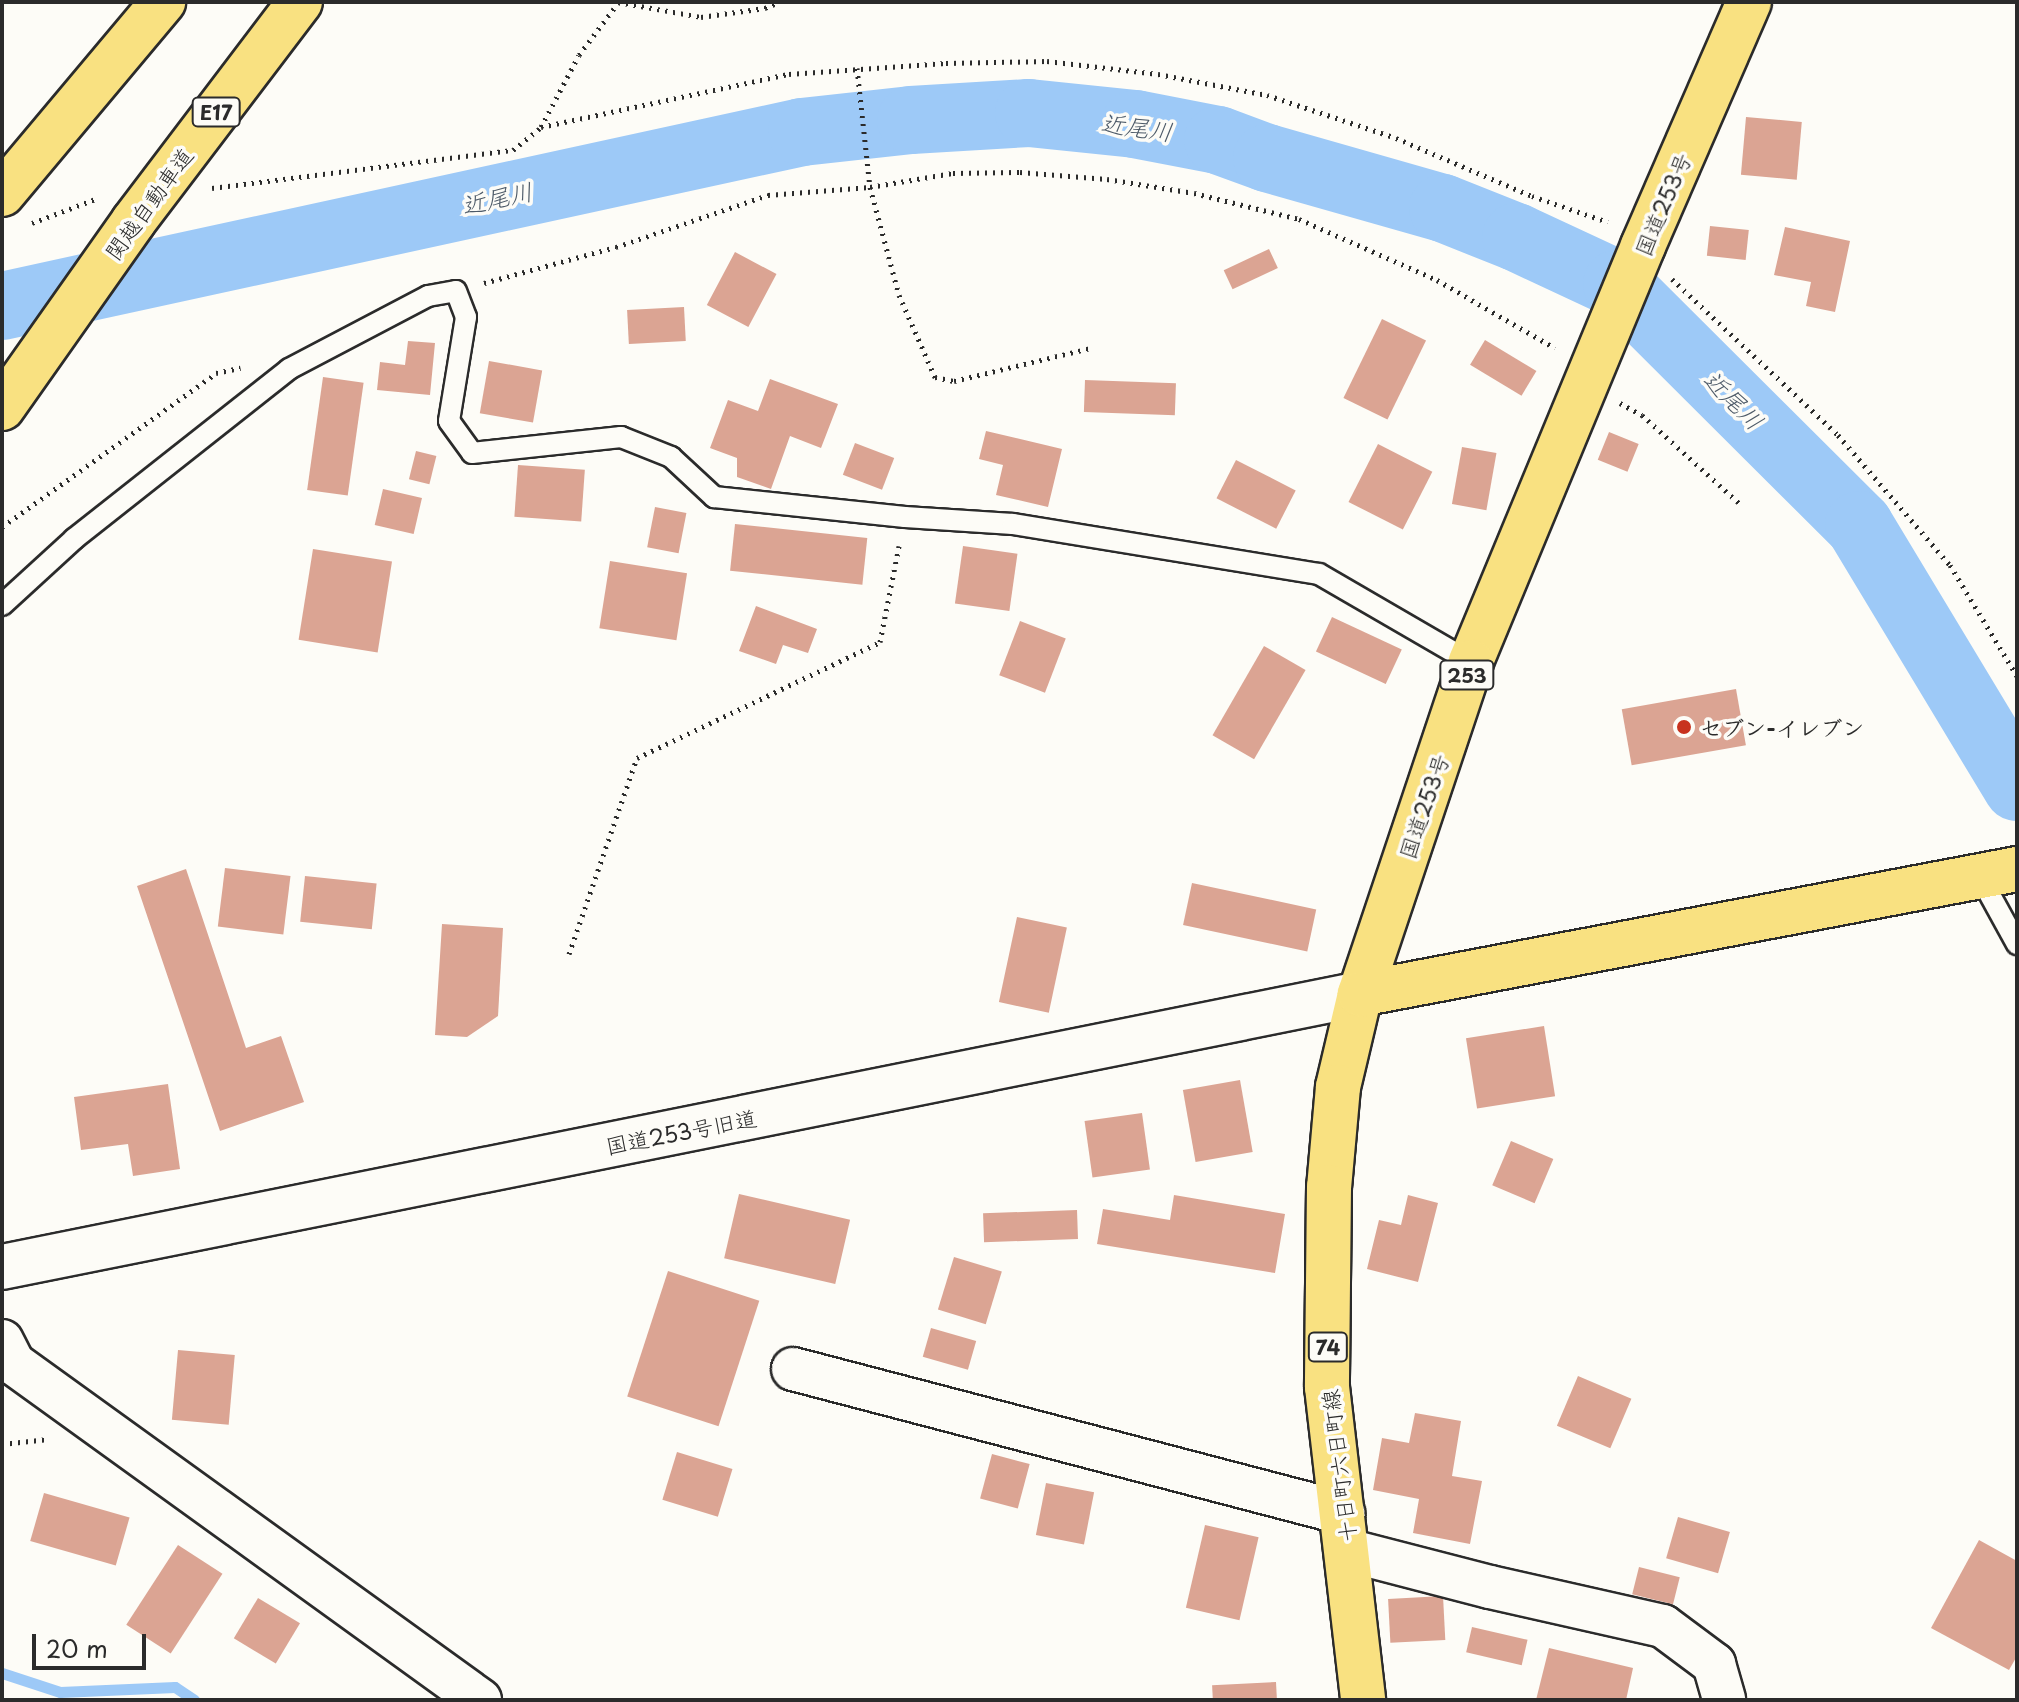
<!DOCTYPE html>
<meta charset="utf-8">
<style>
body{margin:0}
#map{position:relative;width:2019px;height:1702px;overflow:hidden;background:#fdfcf7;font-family:"Playpen Sans","Klee One",sans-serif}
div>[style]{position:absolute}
.stream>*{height:11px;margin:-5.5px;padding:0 5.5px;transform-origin:5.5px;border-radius:5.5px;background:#9dc9f7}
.river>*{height:68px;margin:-34px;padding:0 34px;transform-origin:34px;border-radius:34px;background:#9dc9f7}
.building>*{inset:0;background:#dba493;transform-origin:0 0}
.path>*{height:5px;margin-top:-2.5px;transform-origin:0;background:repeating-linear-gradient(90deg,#2b2b2b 0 2px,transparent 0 8px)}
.roads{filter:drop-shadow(2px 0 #2b2b2b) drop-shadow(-2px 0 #2b2b2b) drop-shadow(0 2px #2b2b2b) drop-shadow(0 -2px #2b2b2b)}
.service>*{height:20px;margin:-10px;padding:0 10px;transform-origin:10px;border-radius:10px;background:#fdfcf7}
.minor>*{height:42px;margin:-21px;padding:0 21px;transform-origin:21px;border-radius:21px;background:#fdfcf7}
.tertiary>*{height:44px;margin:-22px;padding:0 22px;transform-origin:22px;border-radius:22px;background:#fdfcf7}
.primary>*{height:44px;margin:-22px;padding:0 22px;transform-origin:22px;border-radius:22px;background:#f9e181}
.trunk>*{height:44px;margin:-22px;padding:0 22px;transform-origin:22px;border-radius:22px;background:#f9e181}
.motorway>*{height:44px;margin:-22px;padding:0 22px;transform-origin:22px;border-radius:22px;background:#f9e181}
.dots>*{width:22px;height:22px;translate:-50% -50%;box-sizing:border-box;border:4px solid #fdfcf7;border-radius:50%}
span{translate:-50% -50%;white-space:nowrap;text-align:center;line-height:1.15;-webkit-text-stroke:7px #fdfcf7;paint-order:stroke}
.shield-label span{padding:2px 6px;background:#fdfcf7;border:2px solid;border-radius:6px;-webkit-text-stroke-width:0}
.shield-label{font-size:20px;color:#2b2b2b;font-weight:700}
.street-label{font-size:22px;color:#2b2b2b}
.poi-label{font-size:22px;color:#2b2b2b;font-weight:700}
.left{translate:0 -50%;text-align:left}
.water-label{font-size:24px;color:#4d5a68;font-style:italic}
.frame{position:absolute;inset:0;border:4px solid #2b2b2b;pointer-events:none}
.scale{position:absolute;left:32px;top:1634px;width:114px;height:36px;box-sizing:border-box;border:4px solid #2b2b2b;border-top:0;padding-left:10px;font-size:24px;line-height:28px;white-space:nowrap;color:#2b2b2b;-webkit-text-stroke:6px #fdfcf7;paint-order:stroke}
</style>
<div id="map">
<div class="stream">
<div style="left:2px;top:1673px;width:61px;rotate:18.1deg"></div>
<div style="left:60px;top:1692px;width:115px;rotate:-2.5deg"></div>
<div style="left:175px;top:1687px;width:23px;rotate:34deg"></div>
</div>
<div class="river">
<div style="left:2px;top:306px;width:819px;rotate:-12.27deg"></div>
<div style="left:802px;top:132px;width:110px;rotate:-6.3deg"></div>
<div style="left:911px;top:120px;width:118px;rotate:-3.4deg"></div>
<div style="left:1029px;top:113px;width:107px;rotate:5.9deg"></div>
<div style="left:1135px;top:124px;width:85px;rotate:10.9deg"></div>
<div style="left:1218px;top:140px;width:52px;rotate:20.2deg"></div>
<div style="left:1267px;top:158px;width:183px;rotate:15.9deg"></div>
<div style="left:1443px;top:208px;width:79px;rotate:21.7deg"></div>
<div style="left:1516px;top:237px;width:111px;rotate:25deg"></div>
<div style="left:1617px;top:284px;width:342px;rotate:44.9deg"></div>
<div style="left:1859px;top:525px;width:306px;rotate:58.9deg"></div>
</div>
<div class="building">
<div style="left:1746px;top:117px;width:56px;height:58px;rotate:5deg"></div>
<div style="left:1710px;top:226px;width:39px;height:30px;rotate:6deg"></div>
<div style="clip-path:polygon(1785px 227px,1850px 241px,1835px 312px,1806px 306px,1811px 282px,1774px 275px)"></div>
<div style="left:1269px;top:249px;width:21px;height:50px;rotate:65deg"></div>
<div style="left:735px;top:252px;width:47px;height:60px;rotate:28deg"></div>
<div style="left:684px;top:307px;width:34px;height:57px;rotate:87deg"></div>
<div style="left:1382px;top:319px;width:49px;height:88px;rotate:26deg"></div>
<div style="left:1485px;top:340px;width:60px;height:29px;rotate:31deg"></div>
<div style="clip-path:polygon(408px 341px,435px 343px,430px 395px,377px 390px,380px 362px,405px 365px)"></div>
<div style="left:489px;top:361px;width:54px;height:53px;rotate:10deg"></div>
<div style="left:323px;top:377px;width:41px;height:114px;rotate:8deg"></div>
<div style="clip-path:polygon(770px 379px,838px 404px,821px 448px,790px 436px,771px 489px,737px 477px,737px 458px,710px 448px,728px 400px,758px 411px)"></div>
<div style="left:1085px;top:380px;width:91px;height:32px;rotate:2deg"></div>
<div style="clip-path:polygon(986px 431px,1062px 449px,1048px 507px,996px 495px,1003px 465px,979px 459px)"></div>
<div style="left:1609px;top:432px;width:32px;height:30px;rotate:22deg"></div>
<div style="left:855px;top:443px;width:42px;height:34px;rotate:21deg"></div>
<div style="left:1378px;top:444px;width:61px;height:65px;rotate:27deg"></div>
<div style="left:1462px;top:447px;width:35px;height:58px;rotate:10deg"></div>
<div style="left:416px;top:451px;width:21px;height:29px;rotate:14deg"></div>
<div style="left:1236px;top:460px;width:67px;height:43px;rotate:27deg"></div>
<div style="left:518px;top:465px;width:67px;height:52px;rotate:4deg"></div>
<div style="left:383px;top:489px;width:40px;height:37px;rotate:13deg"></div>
<div style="left:655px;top:507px;width:32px;height:41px;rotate:11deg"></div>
<div style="left:735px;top:524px;width:133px;height:47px;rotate:6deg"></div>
<div style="left:963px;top:546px;width:55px;height:58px;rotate:8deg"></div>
<div style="left:313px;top:549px;width:80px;height:92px;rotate:9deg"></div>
<div style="left:610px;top:561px;width:78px;height:68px;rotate:9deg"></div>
<div style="clip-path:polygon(756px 606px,817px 629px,808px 653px,783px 645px,776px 664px,739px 651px)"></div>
<div style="left:1332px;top:617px;width:77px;height:38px;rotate:25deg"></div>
<div style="left:1020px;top:621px;width:49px;height:58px;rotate:21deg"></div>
<div style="left:1264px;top:646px;width:48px;height:103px;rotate:30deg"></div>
<div style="left:1736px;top:689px;width:57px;height:116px;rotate:80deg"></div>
<div style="left:225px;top:868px;width:66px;height:59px;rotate:7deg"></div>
<div style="clip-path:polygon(186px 869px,246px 1048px,281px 1036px,304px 1102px,220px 1131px,137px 886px)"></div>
<div style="left:305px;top:876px;width:72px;height:46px;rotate:6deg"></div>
<div style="left:1192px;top:883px;width:127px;height:43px;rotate:12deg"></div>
<div style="left:1017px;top:917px;width:51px;height:87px;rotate:12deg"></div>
<div style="clip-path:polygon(442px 924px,503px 928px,498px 1016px,467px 1037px,435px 1035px)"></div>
<div style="left:1544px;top:1026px;width:71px;height:79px;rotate:81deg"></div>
<div style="left:1240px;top:1080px;width:73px;height:58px;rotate:80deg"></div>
<div style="clip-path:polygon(168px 1084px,180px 1169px,133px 1176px,128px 1144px,81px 1150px,74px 1097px)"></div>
<div style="left:1142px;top:1113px;width:57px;height:58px;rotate:82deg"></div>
<div style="left:1511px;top:1141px;width:46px;height:48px;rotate:23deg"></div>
<div style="left:739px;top:1194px;width:114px;height:66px;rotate:13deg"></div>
<div style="clip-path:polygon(1174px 1195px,1285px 1214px,1275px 1273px,1097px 1244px,1103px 1209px,1170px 1220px)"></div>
<div style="clip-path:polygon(1408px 1195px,1438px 1203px,1418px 1282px,1367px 1269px,1379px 1220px,1401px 1225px)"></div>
<div style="left:1077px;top:1210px;width:29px;height:94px;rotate:88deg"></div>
<div style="left:954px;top:1257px;width:50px;height:55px;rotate:17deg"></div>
<div style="left:668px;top:1271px;width:96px;height:132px;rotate:18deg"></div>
<div style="left:931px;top:1328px;width:47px;height:30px;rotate:16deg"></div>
<div style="left:178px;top:1350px;width:57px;height:70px;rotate:5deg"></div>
<div style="left:1578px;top:1376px;width:58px;height:54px;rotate:23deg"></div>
<div style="clip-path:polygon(1415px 1413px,1461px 1421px,1452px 1476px,1482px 1481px,1470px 1544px,1413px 1533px,1419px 1499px,1373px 1490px,1382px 1438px,1409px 1443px)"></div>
<div style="left:677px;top:1452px;width:58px;height:50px;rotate:17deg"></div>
<div style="left:992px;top:1454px;width:39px;height:46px;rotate:15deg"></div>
<div style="left:1046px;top:1483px;width:49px;height:53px;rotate:11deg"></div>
<div style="left:44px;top:1493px;width:89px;height:50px;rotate:16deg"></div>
<div style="left:1678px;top:1517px;width:54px;height:43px;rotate:16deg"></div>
<div style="left:1205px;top:1525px;width:55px;height:85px;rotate:13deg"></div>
<div style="clip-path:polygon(1979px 1540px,2017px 1561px,2017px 1656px,2009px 1670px,1931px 1628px)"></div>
<div style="left:178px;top:1545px;width:53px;height:95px;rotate:33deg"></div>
<div style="left:1639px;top:1567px;width:42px;height:28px;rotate:14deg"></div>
<div style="left:1443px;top:1596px;width:44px;height:55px;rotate:87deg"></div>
<div style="left:258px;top:1598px;width:49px;height:47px;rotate:31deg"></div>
<div style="left:1472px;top:1627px;width:57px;height:26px;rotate:13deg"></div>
<div style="clip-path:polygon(1549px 1648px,1633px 1668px,1626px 1700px,1536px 1700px)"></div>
<div style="left:1276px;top:1682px;width:18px;height:64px;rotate:87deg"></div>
</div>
<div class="path">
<div style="left:618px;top:2px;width:84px;rotate:10.2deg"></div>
<div style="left:701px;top:17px;width:65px;rotate:-8deg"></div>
<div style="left:765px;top:8px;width:15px;rotate:-23deg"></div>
<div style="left:857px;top:68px;width:120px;rotate:83.8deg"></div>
<div style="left:870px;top:187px;width:112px;rotate:75deg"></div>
<div style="left:899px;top:295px;width:90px;rotate:66.3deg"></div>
<div style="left:935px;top:377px;width:19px;rotate:12deg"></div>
<div style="left:954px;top:381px;width:140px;rotate:-13.6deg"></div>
<div style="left:541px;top:127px;width:254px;rotate:-12.1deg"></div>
<div style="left:789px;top:74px;width:157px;rotate:-4deg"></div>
<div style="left:946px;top:63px;width:101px;rotate:-1.1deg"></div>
<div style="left:1047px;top:61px;width:112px;rotate:6.7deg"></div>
<div style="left:1158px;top:74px;width:111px;rotate:10.9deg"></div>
<div style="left:1267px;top:95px;width:136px;rotate:18.4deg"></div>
<div style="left:1396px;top:138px;width:148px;rotate:23.1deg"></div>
<div style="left:1532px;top:196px;width:80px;rotate:18.9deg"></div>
<div style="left:212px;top:188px;width:303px;rotate:-7.2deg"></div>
<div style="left:513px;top:150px;width:36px;rotate:-39deg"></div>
<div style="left:541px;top:127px;width:81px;rotate:-62.2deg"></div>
<div style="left:579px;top:55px;width:65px;rotate:-53.1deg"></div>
<div style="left:32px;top:223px;width:71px;rotate:-20.7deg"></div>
<div style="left:1672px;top:279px;width:228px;rotate:43.2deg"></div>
<div style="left:1838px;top:435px;width:172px;rotate:49.3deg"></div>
<div style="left:1950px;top:565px;width:130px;rotate:58.9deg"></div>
<div style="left:484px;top:283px;width:137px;rotate:-15.3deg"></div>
<div style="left:616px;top:247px;width:161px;rotate:-18.9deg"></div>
<div style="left:768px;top:195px;width:102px;rotate:-4.5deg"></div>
<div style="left:870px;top:187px;width:84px;rotate:-9.6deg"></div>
<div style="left:953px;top:173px;width:67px;rotate:-0.9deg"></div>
<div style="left:1020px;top:172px;width:87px;rotate:4.6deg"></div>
<div style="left:1107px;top:179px;width:88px;rotate:9.1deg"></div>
<div style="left:1194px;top:193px;width:108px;rotate:13.9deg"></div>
<div style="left:1299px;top:219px;width:151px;rotate:23.8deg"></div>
<div style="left:1437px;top:280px;width:136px;rotate:30deg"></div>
<div style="left:1620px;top:403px;width:25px;rotate:29deg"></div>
<div style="left:1642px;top:415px;width:131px;rotate:42.2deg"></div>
<div style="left:2px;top:527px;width:264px;rotate:-35.7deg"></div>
<div style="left:216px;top:373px;width:25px;rotate:-12deg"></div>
<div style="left:569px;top:954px;width:207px;rotate:-70.9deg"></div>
<div style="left:637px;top:758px;width:269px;rotate:-25.5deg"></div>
<div style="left:880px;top:642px;width:98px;rotate:-78.8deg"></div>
<div style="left:2px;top:1444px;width:47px;rotate:-6.1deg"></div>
</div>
<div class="roads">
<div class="service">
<div style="left:2px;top:605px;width:98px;rotate:-42.5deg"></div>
<div style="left:74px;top:539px;width:274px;rotate:-38.3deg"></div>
<div style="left:289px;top:369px;width:157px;rotate:-27.7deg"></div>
<div style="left:428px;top:296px;width:28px;rotate:-10deg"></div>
<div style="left:456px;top:291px;width:28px;rotate:69deg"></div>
<div style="left:466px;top:317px;width:105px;rotate:99.3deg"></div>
<div style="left:449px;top:421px;width:39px;rotate:54deg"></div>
<div style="left:472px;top:453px;width:150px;rotate:-6.1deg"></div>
<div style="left:621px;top:437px;width:54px;rotate:21.8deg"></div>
<div style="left:671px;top:457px;width:59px;rotate:42.9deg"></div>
<div style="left:714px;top:497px;width:192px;rotate:6deg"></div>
<div style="left:905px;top:517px;width:108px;rotate:3.7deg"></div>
<div style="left:1013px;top:524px;width:310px;rotate:9.3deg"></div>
<div style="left:1319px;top:574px;width:176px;rotate:30.1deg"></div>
<div style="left:1979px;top:875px;width:79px;rotate:61.2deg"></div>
</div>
<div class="minor">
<div style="left:2px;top:1341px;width:25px;rotate:63deg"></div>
<div style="left:13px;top:1363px;width:576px;rotate:35.82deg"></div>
<div style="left:793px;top:1369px;width:569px;rotate:14.67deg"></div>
<div style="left:1347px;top:1550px;width:148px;rotate:14.5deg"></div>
<div style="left:1490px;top:1587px;width:177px;rotate:12.7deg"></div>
<div style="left:1663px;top:1626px;width:64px;rotate:36.7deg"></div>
<div style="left:1714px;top:1664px;width:37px;rotate:74deg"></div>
</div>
<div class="tertiary">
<div style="left:2px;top:1267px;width:1385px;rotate:-11.37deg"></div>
</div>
<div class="primary">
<div style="left:1360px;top:994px;width:96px;rotate:103.3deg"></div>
<div style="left:1338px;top:1087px;width:100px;rotate:95.1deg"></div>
<div style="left:1329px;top:1187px;width:200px;rotate:90.6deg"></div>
<div style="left:1327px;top:1387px;width:315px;rotate:83.4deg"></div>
</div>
<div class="trunk">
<div style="left:1749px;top:2px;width:266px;rotate:113.5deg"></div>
<div style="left:1643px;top:246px;width:450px;rotate:112.5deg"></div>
<div style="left:1471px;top:662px;width:350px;rotate:108.5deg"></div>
<div style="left:1360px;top:994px;width:669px;rotate:-10.77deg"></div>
</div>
<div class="motorway">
<div style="left:2px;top:194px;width:251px;rotate:-50deg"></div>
<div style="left:2px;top:408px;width:228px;rotate:-54.8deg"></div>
<div style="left:133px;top:222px;width:276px;rotate:-52.8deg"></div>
</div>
</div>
<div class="dots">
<div style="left:1684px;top:727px;background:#c8321e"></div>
</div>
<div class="shield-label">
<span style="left:216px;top:112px">E17</span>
<span style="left:1467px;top:675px">253</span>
<span style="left:1328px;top:1347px">74</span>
</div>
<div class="street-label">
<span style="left:148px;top:203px;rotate:-54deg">関越自動車道</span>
<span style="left:1662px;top:204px;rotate:-67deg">国道253号</span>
<span style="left:1423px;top:806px;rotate:-71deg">国道253号</span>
<span style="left:681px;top:1131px;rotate:-11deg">国道253号旧道</span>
<span style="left:1338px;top:1466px;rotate:-97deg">十日町六日町線</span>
</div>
<div class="poi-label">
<span class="left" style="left:1700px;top:727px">セブン-イレブン</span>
</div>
<div class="water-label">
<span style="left:1137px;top:127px;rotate:8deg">近尾川</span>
<span style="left:497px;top:198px;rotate:-12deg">近尾川</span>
<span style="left:1734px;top:400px;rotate:45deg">近尾川</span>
</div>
<div class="frame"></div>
<div class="scale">20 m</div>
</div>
